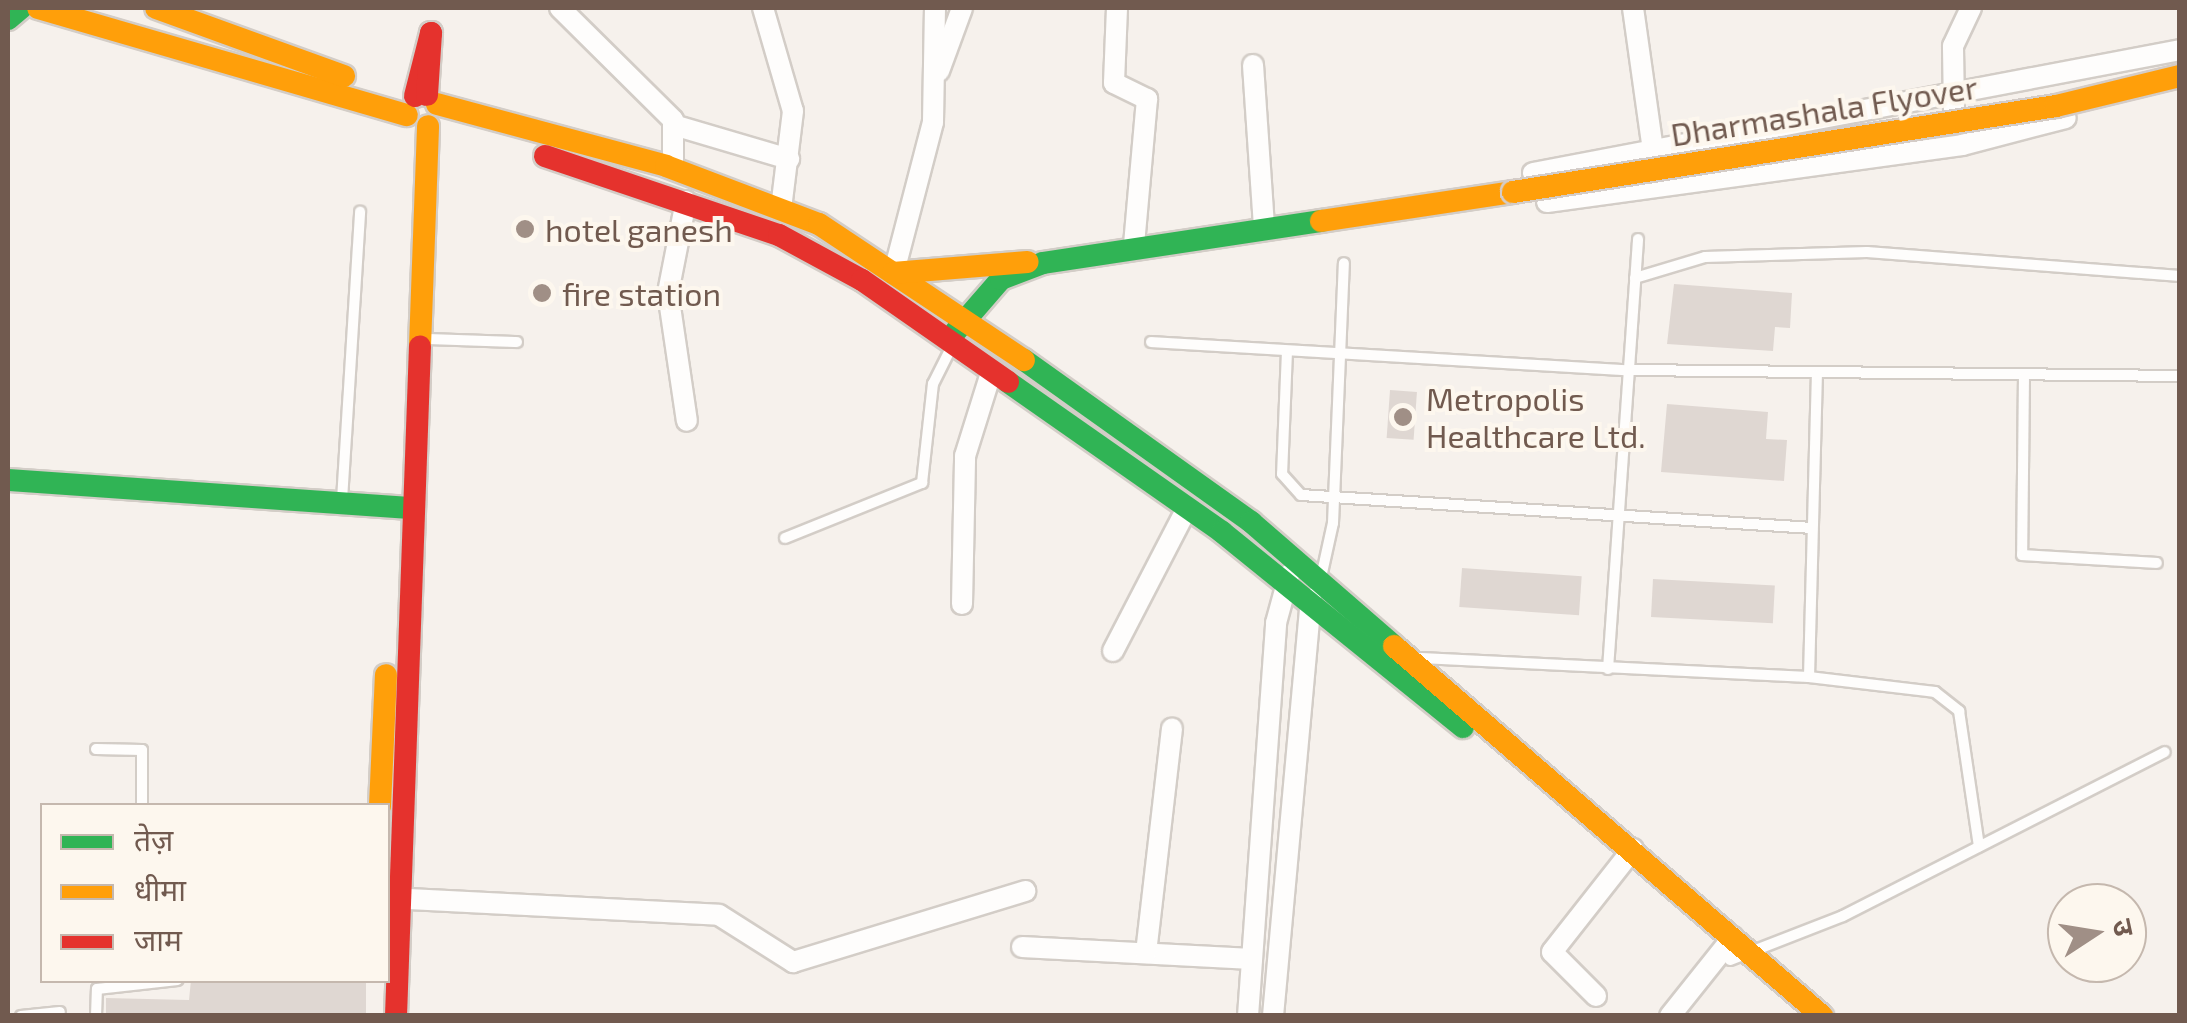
<!DOCTYPE html>
<meta charset="utf-8">
<style>
body{margin:0}
#map{position:relative;width:2187px;height:1023px;overflow:hidden;background:#f6f1ec;font-family:"Exo 2","Noto Sans Devanagari",sans-serif}
div>[style]{position:absolute}
.building>*{inset:0;background:#dfd7d2;transform-origin:0 0}
.roads{filter:drop-shadow(2px 0 #d3cdc7) drop-shadow(-2px 0 #d3cdc7) drop-shadow(0 2px #d3cdc7) drop-shadow(0 -2px #d3cdc7)}
.lane>*{height:10px;margin:-5px;padding:0 5px;transform-origin:5px;border-radius:5px;background:#fefdfc}
.street>*{height:20px;margin:-10px;padding:0 10px;transform-origin:10px;border-radius:10px;background:#fefdfc}
.fast>*{height:22px;margin:-11px;padding:0 11px;transform-origin:11px;border-radius:11px;background:#30b455}
.slow>*{height:22px;margin:-11px;padding:0 11px;transform-origin:11px;border-radius:11px;background:#ff9f0a}
.jam>*{height:22px;margin:-11px;padding:0 11px;transform-origin:11px;border-radius:11px;background:#e5322d}
.bridges{filter:drop-shadow(2px 0 #d4ccc7) drop-shadow(-2px 0 #d4ccc7) drop-shadow(0 2px #d4ccc7) drop-shadow(0 -2px #d4ccc7)}
.slow-bridge>*{height:22px;margin:-11px;padding:0 11px;transform-origin:11px;border-radius:11px;background:#ff9f0a}
.dots>*{width:28px;height:28px;translate:-50% -50%;box-sizing:border-box;border:5px solid #fdf7ee;border-radius:50%}
span{translate:-50% -50%;white-space:nowrap;text-align:center;line-height:1.15;-webkit-text-stroke:8px #fdf7ee;paint-order:stroke}
.street-label{font-size:32px;color:#715a4f}
.poi-label{font-size:32px;color:#715a4f}
.left{translate:0 -50%;text-align:left}
.frame{position:absolute;inset:0;border:10px solid #715a4f;pointer-events:none}
.legend{position:absolute;left:40px;top:803px;width:350px;height:180px;box-sizing:border-box;background:#fdf7ee;border:2px solid #c5b8ae;margin:0;padding:12px 18px;list-style:none;font-size:30px;color:#715a4f}
.legend li{display:flex;align-items:center;gap:20px;height:50px}
.legend b{width:50px;border:2px solid #c5b8ae}
.north{position:absolute;left:2047px;top:883px;width:100px;height:100px;box-sizing:border-box;background:#fdf7ee;border:2px solid #c5b8ae;border-radius:50%;rotate:78deg;font-size:28px;font-weight:700;line-height:40px;text-align:center;color:#715a4f}
.north::after{content:'';display:block;margin:auto;width:35px;height:45px;background:#a08f86;clip-path:polygon(50% 0,100% 100%,50% 72%,0 100%)}
</style>
<div id="map">
<div class="building">
<div style="clip-path:polygon(1674px 284px,1792px 293px,1790px 328px,1775px 327px,1773px 351px,1667px 344px)"></div>
<div style="left:1390px;top:390px;width:27px;height:48px;rotate:4deg"></div>
<div style="clip-path:polygon(1667px 404px,1768px 412px,1766px 439px,1787px 440px,1784px 481px,1661px 472px)"></div>
<div style="left:1462px;top:568px;width:120px;height:39px;rotate:4deg"></div>
<div style="left:1653px;top:579px;width:122px;height:38px;rotate:3deg"></div>
<div style="clip-path:polygon(191px 980px,366px 980px,366px 1016px,106px 1016px,106px 998px,189px 1000px)"></div>
</div>
<div class="roads">
<div class="lane">
<div style="left:1635px;top:278px;width:73px;rotate:-16.7deg"></div>
<div style="left:1705px;top:257px;width:162px;rotate:-1.8deg"></div>
<div style="left:1867px;top:252px;width:314px;rotate:4.4deg"></div>
<div style="left:426px;top:339px;width:91px;rotate:1.9deg"></div>
<div style="left:1151px;top:342px;width:479px;rotate:3.4deg"></div>
<div style="left:1629px;top:370px;width:551px;rotate:0.62deg"></div>
<div style="left:1287px;top:351px;width:123px;rotate:92.3deg"></div>
<div style="left:1282px;top:474px;width:28px;rotate:48deg"></div>
<div style="left:1301px;top:495px;width:512px;rotate:3.69deg"></div>
<div style="left:2024px;top:376px;width:179px;rotate:90.6deg"></div>
<div style="left:2022px;top:555px;width:135px;rotate:3.4deg"></div>
<div style="left:342px;top:500px;width:289px;rotate:-86.4deg"></div>
<div style="left:785px;top:538px;width:148px;rotate:-21.9deg"></div>
<div style="left:922px;top:483px;width:100px;rotate:-83.7deg"></div>
<div style="left:933px;top:384px;width:40px;rotate:-63.4deg"></div>
<div style="left:1322px;top:573px;width:51px;rotate:-77.6deg"></div>
<div style="left:1333px;top:523px;width:260px;rotate:-87.6deg"></div>
<div style="left:1421px;top:658px;width:388px;rotate:2.8deg"></div>
<div style="left:1809px;top:677px;width:127px;rotate:6.8deg"></div>
<div style="left:1935px;top:692px;width:31px;rotate:38deg"></div>
<div style="left:1959px;top:711px;width:137px;rotate:81.6deg"></div>
<div style="left:1608px;top:669px;width:431px;rotate:-86deg"></div>
<div style="left:1809px;top:677px;width:302px;rotate:-88.5deg"></div>
<div style="left:96px;top:749px;width:46px;rotate:1.2deg"></div>
<div style="left:142px;top:750px;width:56px;rotate:90deg"></div>
<div style="left:1730px;top:960px;width:121px;rotate:-21.3deg"></div>
<div style="left:1843px;top:916px;width:361px;rotate:-27deg"></div>
<div style="left:21px;top:1016px;width:39px;rotate:-6deg"></div>
<div style="left:96px;top:1016px;width:27px;rotate:-88deg"></div>
<div style="left:97px;top:989px;width:81px;rotate:-6.4deg"></div>
</div>
<div class="street">
<div style="left:560px;top:8px;width:159px;rotate:44.7deg"></div>
<div style="left:673px;top:120px;width:49px;rotate:90deg"></div>
<div style="left:763px;top:8px;width:107px;rotate:73.8deg"></div>
<div style="left:793px;top:111px;width:99px;rotate:97deg"></div>
<div style="left:1117px;top:8px;width:75px;rotate:92.3deg"></div>
<div style="left:1114px;top:83px;width:37px;rotate:26deg"></div>
<div style="left:1147px;top:99px;width:148px;rotate:95.1deg"></div>
<div style="left:1633px;top:8px;width:143px;rotate:82deg"></div>
<div style="left:1253px;top:65px;width:163px;rotate:86.1deg"></div>
<div style="left:939px;top:71px;width:67px;rotate:-69.9deg"></div>
<div style="left:1954px;top:111px;width:65px;rotate:-90.9deg"></div>
<div style="left:1953px;top:46px;width:42px;rotate:-64.7deg"></div>
<div style="left:677px;top:126px;width:117px;rotate:16.4deg"></div>
<div style="left:1533px;top:173px;width:659px;rotate:-10.76deg"></div>
<div style="left:686px;top:201px;width:94px;rotate:101.1deg"></div>
<div style="left:668px;top:293px;width:129px;rotate:81.6deg"></div>
<div style="left:1547px;top:202px;width:419px;rotate:-7.8deg"></div>
<div style="left:1962px;top:145px;width:107px;rotate:-14.6deg"></div>
<div style="left:895px;top:268px;width:151px;rotate:-75.4deg"></div>
<div style="left:933px;top:122px;width:114px;rotate:-89deg"></div>
<div style="left:962px;top:604px;width:148px;rotate:-88.8deg"></div>
<div style="left:965px;top:456px;width:87px;rotate:-72.6deg"></div>
<div style="left:1113px;top:651px;width:161px;rotate:-62.6deg"></div>
<div style="left:389px;top:898px;width:330px;rotate:2.9deg"></div>
<div style="left:719px;top:915px;width:88px;rotate:32.4deg"></div>
<div style="left:793px;top:962px;width:243px;rotate:-17deg"></div>
<div style="left:1022px;top:947px;width:230px;rotate:3deg"></div>
<div style="left:1146px;top:953px;width:226px;rotate:-83.4deg"></div>
<div style="left:1596px;top:996px;width:62px;rotate:-135deg"></div>
<div style="left:1552px;top:952px;width:131px;rotate:-51.8deg"></div>
<div style="left:1248px;top:1016px;width:394px;rotate:-85.9deg"></div>
<div style="left:1276px;top:623px;width:50px;rotate:-74.8deg"></div>
<div style="left:1273px;top:1016px;width:419px;rotate:-84.8deg"></div>
<div style="left:1670px;top:1016px;width:101px;rotate:-51.4deg"></div>
</div>
<div class="fast">
<div style="left:8px;top:19px;width:17px;rotate:-40deg"></div>
<div style="left:956px;top:331px;width:69px;rotate:-49.1deg"></div>
<div style="left:1001px;top:279px;width:45px;rotate:-20.9deg"></div>
<div style="left:1043px;top:263px;width:281px;rotate:-8.6deg"></div>
<div style="left:1024px;top:360px;width:279px;rotate:35.5deg"></div>
<div style="left:1251px;top:522px;width:189px;rotate:40.9deg"></div>
<div style="left:1008px;top:382px;width:261px;rotate:35deg"></div>
<div style="left:1222px;top:532px;width:310px;rotate:39deg"></div>
<div style="left:8px;top:480px;width:406px;rotate:4deg"></div>
</div>
<div class="slow">
<div style="left:38px;top:8px;width:384px;rotate:16.2deg"></div>
<div style="left:156px;top:8px;width:200px;rotate:19.9deg"></div>
<div style="left:437px;top:104px;width:237px;rotate:15.1deg"></div>
<div style="left:666px;top:166px;width:164px;rotate:20.8deg"></div>
<div style="left:819px;top:224px;width:246px;rotate:33.6deg"></div>
<div style="left:1321px;top:221px;width:194px;rotate:-8.6deg"></div>
<div style="left:893px;top:273px;width:135px;rotate:-4.7deg"></div>
<div style="left:420px;top:346px;width:220px;rotate:-87.9deg"></div>
<div style="left:1394px;top:646px;width:566px;rotate:40.84deg"></div>
<div style="left:380px;top:806px;width:131px;rotate:-87.4deg"></div>
</div>
<div class="jam">
<div style="left:415px;top:96px;width:65px;rotate:-75.7deg"></div>
<div style="left:431px;top:33px;width:62px;rotate:93.7deg"></div>
<div style="left:545px;top:156px;width:247px;rotate:18.7deg"></div>
<div style="left:779px;top:235px;width:94px;rotate:28.5deg"></div>
<div style="left:862px;top:280px;width:178px;rotate:34.9deg"></div>
<div style="left:396px;top:1016px;width:670px;rotate:-87.95deg"></div>
</div>
</div>
<div class="bridges">
<div class="slow-bridge">
<div style="left:1513px;top:192px;width:550px;rotate:-9deg"></div>
<div style="left:2056px;top:106px;width:128px;rotate:-13.6deg"></div>
</div>
</div>
<div class="dots">
<div style="left:525px;top:229px;background:#a08f86"></div>
<div style="left:542px;top:293px;background:#a08f86"></div>
<div style="left:1403px;top:417px;background:#a08f86"></div>
</div>
<div class="street-label">
<span style="left:1824px;top:110px;rotate:-9deg">Dharmashala Flyover</span>
</div>
<div class="poi-label">
<span class="left" style="left:545px;top:229px">hotel ganesh</span>
<span class="left" style="left:562px;top:293px">fire station</span>
<span class="left" style="left:1426px;top:417px">Metropolis<br>Healthcare Ltd.</span>
</div>
<div class="frame"></div>
<ul class="legend">
<li><b style="height:12px;background:#30b455"></b>तेज़</li>
<li><b style="height:12px;background:#ff9f0a"></b>धीमा</li>
<li><b style="height:12px;background:#e5322d"></b>जाम</li>
</ul>
<div class="north">उ</div>
</div>
